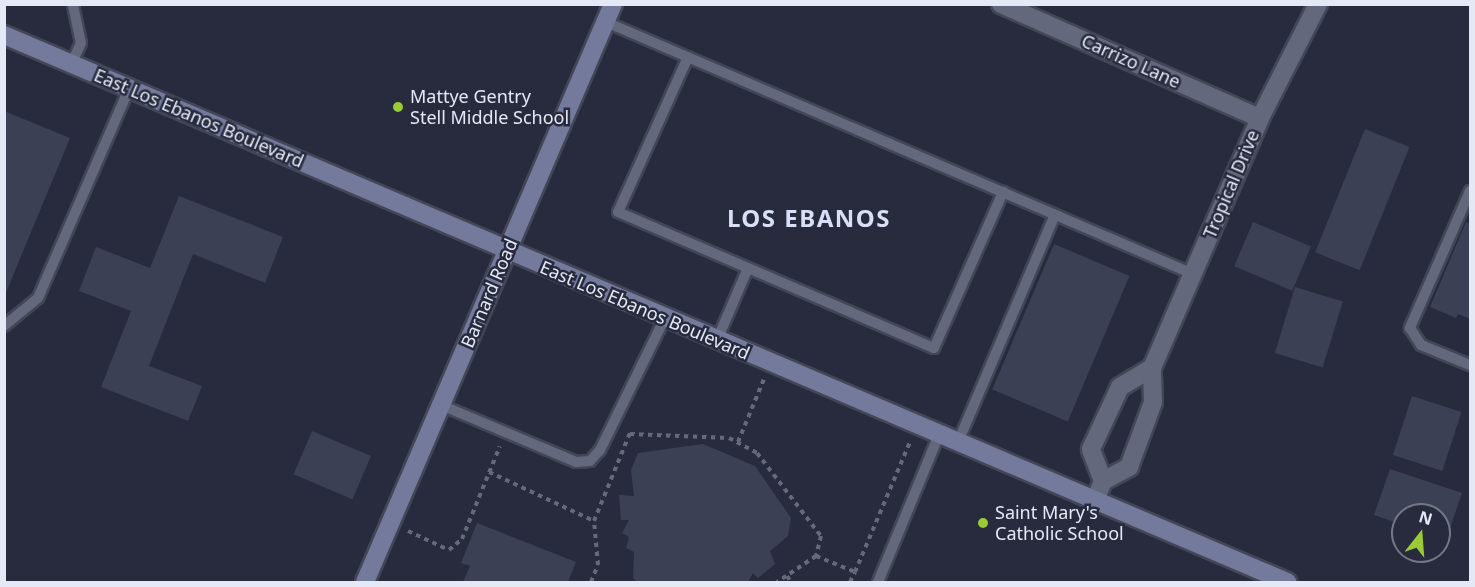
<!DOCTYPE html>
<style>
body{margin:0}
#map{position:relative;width:1475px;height:587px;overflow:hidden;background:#272b3d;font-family:"Noto Sans",sans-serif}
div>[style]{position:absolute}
.building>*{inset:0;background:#3c4054;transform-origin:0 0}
.path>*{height:4px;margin-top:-2px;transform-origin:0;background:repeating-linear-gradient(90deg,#656979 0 4.5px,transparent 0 9px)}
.roads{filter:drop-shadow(2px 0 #434656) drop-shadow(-2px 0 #434656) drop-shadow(0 2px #434656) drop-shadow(0 -2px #434656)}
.lane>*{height:10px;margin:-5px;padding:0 5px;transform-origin:5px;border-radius:5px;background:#63687d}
.street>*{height:18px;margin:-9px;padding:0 9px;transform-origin:9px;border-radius:9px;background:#63687d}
.secondary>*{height:18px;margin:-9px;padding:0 9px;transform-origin:9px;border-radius:9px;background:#737a9c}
.dots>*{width:16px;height:16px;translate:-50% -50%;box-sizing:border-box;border:3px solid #272b3d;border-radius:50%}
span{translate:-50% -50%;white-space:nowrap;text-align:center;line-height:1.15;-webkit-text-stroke:5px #272b3d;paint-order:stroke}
.street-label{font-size:18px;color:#e5e8f5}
.poi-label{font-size:18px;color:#e5e8f5}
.left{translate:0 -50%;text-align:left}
.district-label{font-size:24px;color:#d9dff7;font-weight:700;letter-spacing:1.5px}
.frame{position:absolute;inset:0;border:6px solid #e5e8f5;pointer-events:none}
.north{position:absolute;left:1391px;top:503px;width:60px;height:60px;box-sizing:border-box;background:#272b3d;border:2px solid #737787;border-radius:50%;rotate:17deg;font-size:16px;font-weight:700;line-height:24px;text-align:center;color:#e5e8f5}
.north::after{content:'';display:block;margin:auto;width:21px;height:27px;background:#9acb34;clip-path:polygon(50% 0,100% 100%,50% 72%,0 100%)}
</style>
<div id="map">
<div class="building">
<div style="clip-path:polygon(4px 111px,70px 138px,5px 295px,4px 295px)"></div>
<div style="left:1365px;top:129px;width:48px;height:133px;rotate:22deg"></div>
<div style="clip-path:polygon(179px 196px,283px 237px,265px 283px,193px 254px,149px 366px,202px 386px,188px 421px,101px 387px,131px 311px,79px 291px,96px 247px,150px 268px)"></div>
<div style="left:1253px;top:222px;width:63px;height:48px;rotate:23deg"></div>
<div style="clip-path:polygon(1466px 222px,1470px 224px,1470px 319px,1458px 314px,1456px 318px,1430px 307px)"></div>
<div style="left:1054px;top:244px;width:82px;height:158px;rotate:23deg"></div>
<div style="left:1295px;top:287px;width:50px;height:69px;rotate:17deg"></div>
<div style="left:1412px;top:396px;width:52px;height:62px;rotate:18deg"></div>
<div style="left:312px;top:431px;width:64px;height:47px;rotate:23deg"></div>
<div style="clip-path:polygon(703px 444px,755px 466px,791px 518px,788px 536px,770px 551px,775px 564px,758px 578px,753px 573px,748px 582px,637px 582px,633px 578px,634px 552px,626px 548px,629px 537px,622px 533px,629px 520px,621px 520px,619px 495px,634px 496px,631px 470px,638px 453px)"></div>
<div style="clip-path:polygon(1390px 469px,1462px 493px,1446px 540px,1439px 537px,1439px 515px,1403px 515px,1403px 525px,1374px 515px)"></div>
<div style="clip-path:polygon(477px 523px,576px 562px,568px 582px,463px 582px,470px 566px,461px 563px)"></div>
</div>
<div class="path">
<div style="left:630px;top:434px;width:99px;rotate:2.3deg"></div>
<div style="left:729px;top:438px;width:32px;rotate:28deg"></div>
<div style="left:757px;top:453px;width:105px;rotate:52.4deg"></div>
<div style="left:821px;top:536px;width:21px;rotate:104deg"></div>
<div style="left:816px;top:556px;width:47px;rotate:146.3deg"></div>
<div style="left:738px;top:442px;width:68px;rotate:-67.6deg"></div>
<div style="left:489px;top:472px;width:116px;rotate:25deg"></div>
<div style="left:408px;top:531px;width:45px;rotate:24.9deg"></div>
<div style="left:449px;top:550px;width:17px;rotate:-40deg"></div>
<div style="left:462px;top:539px;width:100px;rotate:-67.8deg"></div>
<div style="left:816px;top:556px;width:42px;rotate:22.3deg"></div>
<div style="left:855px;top:572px;width:141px;rotate:-67.1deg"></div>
<div style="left:787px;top:576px;width:7px;rotate:56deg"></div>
<div style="left:591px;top:582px;width:18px;rotate:-68deg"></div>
<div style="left:598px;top:565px;width:44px;rotate:-95.2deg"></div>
<div style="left:594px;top:521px;width:95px;rotate:-67.8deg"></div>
<div style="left:850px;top:582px;width:11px;rotate:-63deg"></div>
</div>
<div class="roads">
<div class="lane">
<div style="left:606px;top:22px;width:639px;rotate:23.23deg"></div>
<div style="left:688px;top:57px;width:170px;rotate:114.3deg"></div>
<div style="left:618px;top:212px;width:344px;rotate:23.3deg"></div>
<div style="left:934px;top:348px;width:171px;rotate:-66.1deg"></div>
<div style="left:72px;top:63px;width:22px;rotate:-66deg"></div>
<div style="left:81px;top:43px;width:40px;rotate:-102deg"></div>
<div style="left:1470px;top:191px;width:150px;rotate:113.7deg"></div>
<div style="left:1410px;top:328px;width:20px;rotate:57deg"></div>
<div style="left:1421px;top:345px;width:53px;rotate:22.2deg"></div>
<div style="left:4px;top:326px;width:44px;rotate:-39.5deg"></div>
<div style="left:38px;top:298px;width:228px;rotate:-66.5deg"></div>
<div style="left:717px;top:340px;width:78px;rotate:-66.7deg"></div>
<div style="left:441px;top:405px;width:147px;rotate:22.9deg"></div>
<div style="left:576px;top:462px;width:14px;rotate:-4deg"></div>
<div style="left:590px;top:461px;width:15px;rotate:-48deg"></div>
<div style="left:600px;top:450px;width:147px;rotate:-63.8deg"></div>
<div style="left:958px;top:442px;width:247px;rotate:-66.9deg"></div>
<div style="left:878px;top:582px;width:159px;rotate:-67.5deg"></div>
</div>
<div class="street">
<div style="left:1001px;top:4px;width:283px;rotate:23.8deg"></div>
<div style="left:1103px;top:481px;width:34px;rotate:-111deg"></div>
<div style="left:1091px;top:449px;width:68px;rotate:-64.9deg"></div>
<div style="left:1120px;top:387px;width:37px;rotate:-31deg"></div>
<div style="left:1095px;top:500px;width:21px;rotate:-67deg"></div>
<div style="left:1103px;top:481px;width:30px;rotate:-28deg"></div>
<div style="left:1129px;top:467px;width:69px;rotate:-69.7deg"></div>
<div style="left:1153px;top:402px;width:34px;rotate:-92deg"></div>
<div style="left:1152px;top:368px;width:272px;rotate:-66.6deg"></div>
<div style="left:1260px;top:118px;width:128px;rotate:-63deg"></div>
</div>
<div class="secondary">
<div style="left:4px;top:35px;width:1395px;rotate:23.09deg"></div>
<div style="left:365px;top:582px;width:629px;rotate:-66.78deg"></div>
</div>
</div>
<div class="dots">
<div style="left:398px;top:107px;background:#9acb34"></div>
<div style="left:983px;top:523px;background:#9acb34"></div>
</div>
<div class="street-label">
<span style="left:1131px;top:61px;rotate:24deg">Carrizo Lane</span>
<span style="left:199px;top:118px;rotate:23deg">East Los Ebanos Boulevard</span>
<span style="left:1231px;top:184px;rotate:-67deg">Tropical Drive</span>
<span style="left:489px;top:293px;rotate:-67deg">Barnard Road</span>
<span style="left:645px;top:310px;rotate:23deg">East Los Ebanos Boulevard</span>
</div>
<div class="poi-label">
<span class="left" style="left:410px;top:107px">Mattye Gentry<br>Stell Middle School</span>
<span class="left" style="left:995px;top:523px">Saint Mary's<br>Catholic School</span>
</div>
<div class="district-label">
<span style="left:809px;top:218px">LOS EBANOS</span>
</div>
<div class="frame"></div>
<div class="north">N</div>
</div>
